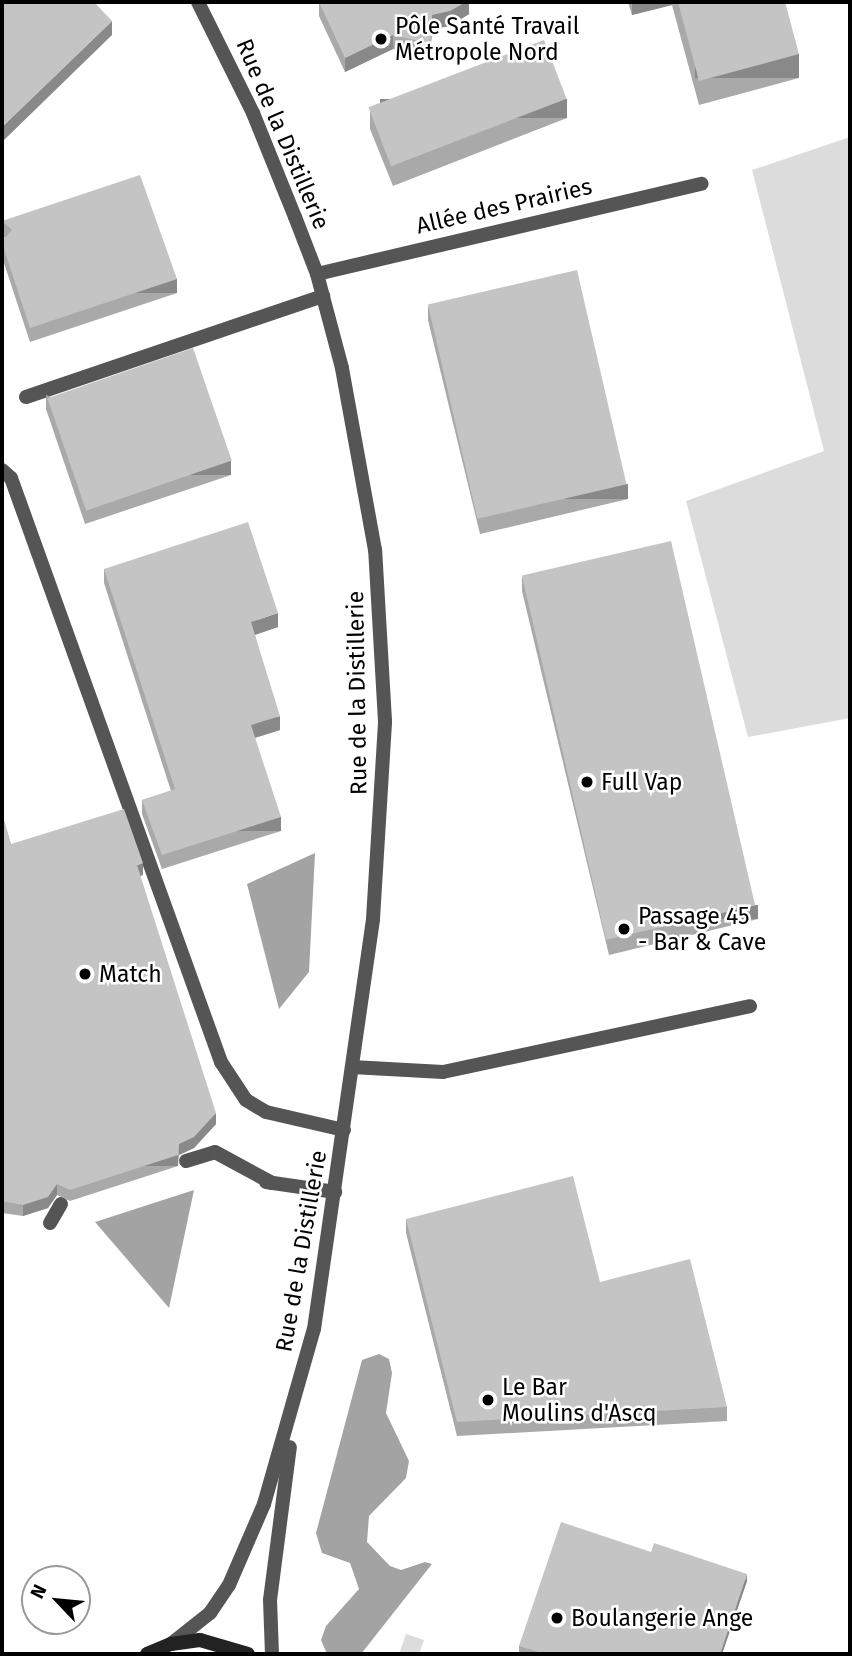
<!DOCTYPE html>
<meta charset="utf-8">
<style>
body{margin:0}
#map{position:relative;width:852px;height:1656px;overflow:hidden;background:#fff;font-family:"Fira Sans",sans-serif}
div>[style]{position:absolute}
.green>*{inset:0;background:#dcdcdc}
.water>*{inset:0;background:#a3a3a3}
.lane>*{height:14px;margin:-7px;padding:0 7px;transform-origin:7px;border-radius:7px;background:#555}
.street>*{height:14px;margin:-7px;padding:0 7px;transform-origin:7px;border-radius:7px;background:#555}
.secondary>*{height:14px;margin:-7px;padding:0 7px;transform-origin:7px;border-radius:7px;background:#222}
.wall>*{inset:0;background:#a9a9a9}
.shaded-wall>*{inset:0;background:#898989;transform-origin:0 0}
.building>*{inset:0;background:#c4c4c4;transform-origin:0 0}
.dots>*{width:19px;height:19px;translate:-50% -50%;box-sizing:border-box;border:4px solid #fff;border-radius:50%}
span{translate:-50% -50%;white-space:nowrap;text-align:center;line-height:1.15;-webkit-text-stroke:5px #fff;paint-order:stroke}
.poi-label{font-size:23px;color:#000}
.left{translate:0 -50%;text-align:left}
.street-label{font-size:23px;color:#000}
.frame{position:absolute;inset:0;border:4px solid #000;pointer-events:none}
.north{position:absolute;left:21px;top:1565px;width:70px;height:70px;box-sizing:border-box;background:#fff;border:2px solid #999;border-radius:50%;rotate:296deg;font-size:19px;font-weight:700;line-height:28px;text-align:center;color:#000}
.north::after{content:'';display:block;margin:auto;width:24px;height:32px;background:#000;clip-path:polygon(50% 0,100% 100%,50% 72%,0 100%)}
</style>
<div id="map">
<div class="green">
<div style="clip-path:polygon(850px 137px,850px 718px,748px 737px,686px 501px,824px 451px,752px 170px)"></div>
<div style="clip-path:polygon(406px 1634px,424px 1640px,419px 1654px,399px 1654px)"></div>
</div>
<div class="water">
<div style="clip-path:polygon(315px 853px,309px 972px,279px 1009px,247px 884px)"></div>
<div style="clip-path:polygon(194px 1190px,169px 1308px,95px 1222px)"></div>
<div style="clip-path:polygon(379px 1354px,389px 1359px,392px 1373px,386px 1413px,409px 1461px,406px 1478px,369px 1516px,367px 1542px,390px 1566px,401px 1570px,425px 1562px,432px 1564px,361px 1654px,327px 1654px,321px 1640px,326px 1626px,359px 1589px,350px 1563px,322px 1553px,316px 1533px,362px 1360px)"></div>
</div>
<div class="lane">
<div style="left:26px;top:397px;width:314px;rotate:-18.8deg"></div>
<div style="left:2px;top:470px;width:12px;rotate:42deg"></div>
<div style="left:11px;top:478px;width:621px;rotate:70.22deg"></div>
<div style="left:221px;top:1062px;width:45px;rotate:56.7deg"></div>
<div style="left:246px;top:1100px;width:23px;rotate:31deg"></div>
<div style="left:266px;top:1112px;width:80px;rotate:13deg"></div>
<div style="left:352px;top:1067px;width:91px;rotate:3.1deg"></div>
<div style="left:443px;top:1072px;width:314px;rotate:-12.1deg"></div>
<div style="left:186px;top:1161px;width:30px;rotate:-17deg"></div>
<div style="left:215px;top:1152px;width:65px;rotate:28.5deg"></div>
<div style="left:266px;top:1182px;width:70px;rotate:8.2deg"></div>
<div style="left:50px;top:1223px;width:22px;rotate:-60deg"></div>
</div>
<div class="street">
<div style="left:317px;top:274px;width:395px;rotate:-13.2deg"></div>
<div style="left:171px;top:1644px;width:50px;rotate:-38.5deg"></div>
<div style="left:210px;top:1613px;width:34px;rotate:-56deg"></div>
<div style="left:229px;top:1585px;width:88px;rotate:-66.6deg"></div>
<div style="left:264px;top:1504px;width:182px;rotate:-74.1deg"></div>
<div style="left:314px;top:1329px;width:414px;rotate:-81.8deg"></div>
<div style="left:373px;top:919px;width:198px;rotate:-86.5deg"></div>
<div style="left:385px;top:721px;width:171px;rotate:-93.3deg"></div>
<div style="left:375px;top:550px;width:185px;rotate:-100.3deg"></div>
<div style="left:342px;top:368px;width:97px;rotate:-104.9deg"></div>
<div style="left:317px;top:274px;width:61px;rotate:-111.1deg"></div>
<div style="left:295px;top:217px;width:112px;rotate:-112deg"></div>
<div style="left:253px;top:113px;width:124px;rotate:-116.4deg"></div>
<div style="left:272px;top:1654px;width:54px;rotate:-92.1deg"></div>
<div style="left:270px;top:1600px;width:154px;rotate:-82.6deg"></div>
</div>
<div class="secondary">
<div style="left:147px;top:1654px;width:26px;rotate:-23deg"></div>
<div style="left:171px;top:1644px;width:29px;rotate:-8deg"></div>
<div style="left:200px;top:1640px;width:50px;rotate:16.3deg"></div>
</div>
<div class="wall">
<div style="clip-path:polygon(319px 2px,469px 2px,469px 14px,450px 26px,432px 29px,430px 58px,393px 49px,345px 72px,319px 16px)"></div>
<div style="clip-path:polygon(628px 2px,785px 2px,799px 78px,699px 105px,672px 5px,632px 15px)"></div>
<div style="clip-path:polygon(370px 110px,567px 118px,393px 186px,370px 129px)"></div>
<div style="clip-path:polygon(2px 221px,177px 293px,30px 342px,2px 257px,2px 242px,5px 238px,2px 235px)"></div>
<div style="clip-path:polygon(428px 306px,628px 499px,480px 534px,428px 320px)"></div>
<div style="clip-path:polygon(46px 395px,231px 475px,85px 524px,46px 409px)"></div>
<div style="clip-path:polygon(104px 569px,278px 627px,255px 635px,280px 730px,255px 738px,281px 831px,162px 869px,142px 814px,142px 800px,171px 791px,104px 583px)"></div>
<div style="clip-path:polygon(522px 577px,758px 919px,609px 955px,522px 591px)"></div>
<div style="clip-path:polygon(2px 814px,11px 844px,143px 875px,140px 876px,216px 1124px,194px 1148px,179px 1155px,178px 1166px,70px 1201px,57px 1195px,48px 1208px,23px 1216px,2px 1213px)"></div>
<div style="clip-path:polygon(406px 1219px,600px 1282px,727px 1407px,727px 1421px,457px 1436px,406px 1233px)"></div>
<div style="clip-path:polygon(651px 1552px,747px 1581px,722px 1654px,523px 1654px,519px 1653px,519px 1646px)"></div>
</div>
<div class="shaded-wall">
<div style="clip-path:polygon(466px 2px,469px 2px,469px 14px,450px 26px,432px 29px,430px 58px,432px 15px)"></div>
<div style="clip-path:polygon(632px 2px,672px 2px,672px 5px,632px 15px)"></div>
<div style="clip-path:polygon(112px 21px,112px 35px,2px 142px,2px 127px)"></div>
<div style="clip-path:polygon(393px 35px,393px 49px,345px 72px,345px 58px)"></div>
<div style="left:799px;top:54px;width:24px;height:104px;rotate:90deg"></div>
<div style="left:567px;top:99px;width:19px;height:187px;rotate:90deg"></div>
<div style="left:177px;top:279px;width:14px;height:155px;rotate:90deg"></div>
<div style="left:231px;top:461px;width:14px;height:154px;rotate:90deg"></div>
<div style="left:628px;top:484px;width:15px;height:152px;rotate:90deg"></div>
<div style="clip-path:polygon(278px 613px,278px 627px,251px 636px,251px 622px)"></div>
<div style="clip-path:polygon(280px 716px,280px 730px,251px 739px,251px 725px)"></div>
<div style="left:281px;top:817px;width:14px;height:125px;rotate:90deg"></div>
<div style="clip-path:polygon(143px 863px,143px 875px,137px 877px,137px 865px)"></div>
<div style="left:758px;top:905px;width:14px;height:153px;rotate:90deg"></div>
<div style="clip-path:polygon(216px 1113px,216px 1124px,194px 1148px,179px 1155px,179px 1144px)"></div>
<div style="left:178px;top:1155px;width:11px;height:114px;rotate:90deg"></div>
<div style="clip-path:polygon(57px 1184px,57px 1195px,48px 1208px,23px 1216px,23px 1205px)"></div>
<div style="clip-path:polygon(747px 1574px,747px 1581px,722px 1654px,720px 1654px)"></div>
</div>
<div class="building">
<div style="clip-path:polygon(2px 2px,94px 2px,112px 21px,2px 127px)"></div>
<div style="clip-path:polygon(319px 2px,466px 2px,450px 11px,432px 15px,430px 44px,393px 35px,345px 58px)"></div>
<div style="clip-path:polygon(678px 2px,785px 2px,799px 54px,699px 81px)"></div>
<div style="left:544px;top:40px;width:63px;height:188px;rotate:69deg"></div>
<div style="clip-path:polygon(140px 175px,177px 279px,30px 328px,2px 243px,2px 242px,12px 230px,2px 221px)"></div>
<div style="left:577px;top:270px;width:220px;height:153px;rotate:77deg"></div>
<div style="left:193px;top:348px;width:119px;height:154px;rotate:71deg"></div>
<div style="clip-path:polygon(248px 522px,278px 613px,251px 622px,280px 716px,251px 725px,281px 817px,162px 855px,142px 800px,175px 789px,104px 569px)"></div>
<div style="left:671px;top:541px;width:374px;height:153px;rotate:77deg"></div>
<div style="clip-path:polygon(124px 809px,143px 863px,137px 865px,216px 1113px,194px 1137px,179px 1144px,178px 1155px,70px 1190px,57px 1184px,48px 1197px,23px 1205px,2px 1201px,2px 814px,11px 844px)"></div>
<div style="clip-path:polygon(573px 1176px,600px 1282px,690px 1259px,727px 1407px,457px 1422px,406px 1219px)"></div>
<div style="clip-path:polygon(561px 1522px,651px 1552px,654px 1543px,747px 1574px,720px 1654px,545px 1654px,519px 1646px)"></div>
</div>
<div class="dots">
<div style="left:381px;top:39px;background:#000"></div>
<div style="left:587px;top:782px;background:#000"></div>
<div style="left:624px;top:929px;background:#000"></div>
<div style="left:85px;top:974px;background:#000"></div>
<div style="left:488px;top:1400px;background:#000"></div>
<div style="left:557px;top:1618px;background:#000"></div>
</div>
<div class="poi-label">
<span class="left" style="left:395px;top:39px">Pôle Santé Travail<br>Métropole Nord</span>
<span class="left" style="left:601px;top:782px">Full Vap</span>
<span class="left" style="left:638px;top:929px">Passage 45<br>- Bar &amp; Cave</span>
<span class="left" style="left:99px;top:974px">Match</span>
<span class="left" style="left:502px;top:1400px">Le Bar<br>Moulins d'Ascq</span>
<span class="left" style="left:571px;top:1618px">Boulangerie Ange</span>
</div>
<div class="street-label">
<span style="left:283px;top:134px;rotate:67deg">Rue de la Distillerie</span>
<span style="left:504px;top:206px;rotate:-13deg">Allée des Prairies</span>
<span style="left:357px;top:693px;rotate:-91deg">Rue de la Distillerie</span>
<span style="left:301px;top:1251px;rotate:-80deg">Rue de la Distillerie</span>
</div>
<div class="frame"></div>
<div class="north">N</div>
</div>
